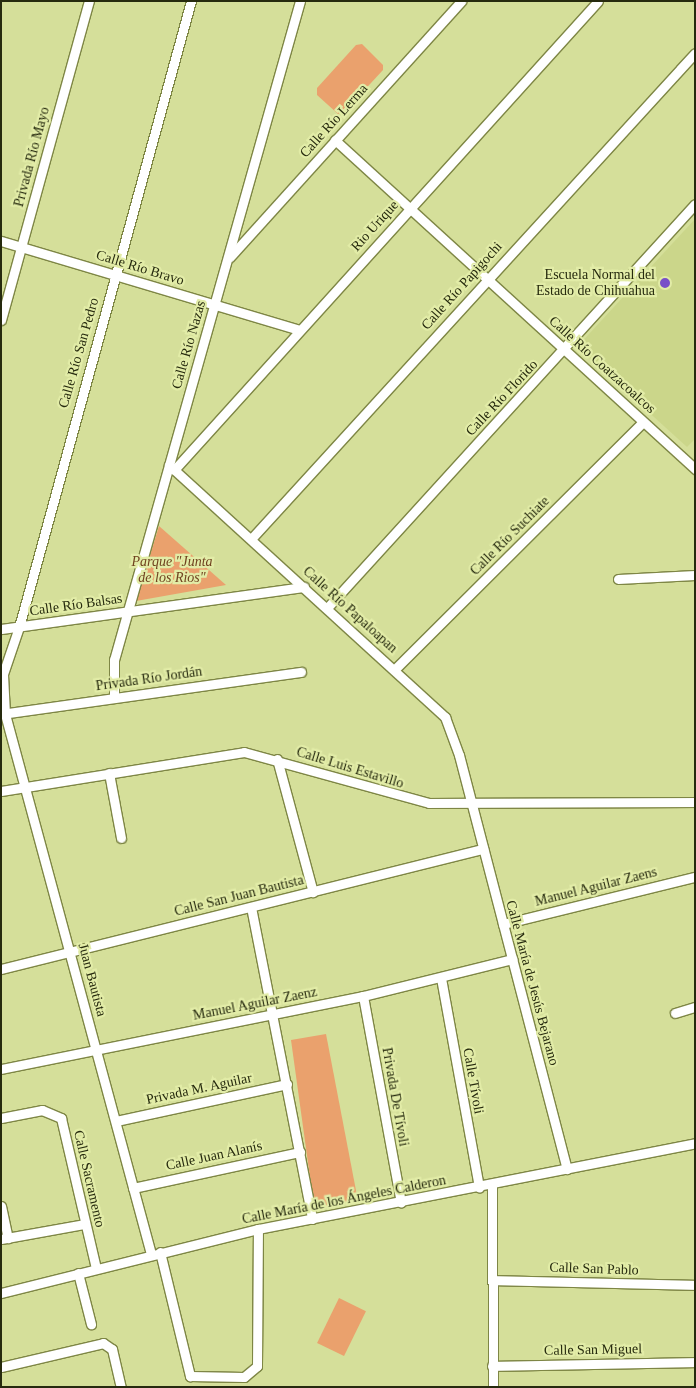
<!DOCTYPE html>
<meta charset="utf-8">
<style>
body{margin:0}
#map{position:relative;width:696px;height:1388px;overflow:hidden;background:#d5df9a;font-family:"Times New Roman",serif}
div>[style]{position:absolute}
.built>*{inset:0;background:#cbd68a}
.green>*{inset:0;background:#eaa16d;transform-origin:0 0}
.roads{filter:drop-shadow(1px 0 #7e8645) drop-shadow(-1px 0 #7e8645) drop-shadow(0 1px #7e8645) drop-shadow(0 -1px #7e8645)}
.minor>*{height:9px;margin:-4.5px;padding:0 4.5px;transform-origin:4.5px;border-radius:4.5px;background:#fff}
.dots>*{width:14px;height:14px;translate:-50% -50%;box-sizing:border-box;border:2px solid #e2eca7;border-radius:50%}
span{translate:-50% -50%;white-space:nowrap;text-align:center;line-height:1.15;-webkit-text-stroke:4.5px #e2eca7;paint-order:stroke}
.street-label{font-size:14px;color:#262a0e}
.poi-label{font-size:14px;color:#262a0e}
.right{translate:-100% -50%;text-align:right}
.park-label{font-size:14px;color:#704320;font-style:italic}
.frame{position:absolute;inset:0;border:2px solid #262a0e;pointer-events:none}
</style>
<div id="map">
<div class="built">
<div style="clip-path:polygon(695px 219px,695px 439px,687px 447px,577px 347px)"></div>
</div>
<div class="green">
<div style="clip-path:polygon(362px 44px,383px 65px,383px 70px,346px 110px,338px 114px,317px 95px,317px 88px,356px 45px)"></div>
<div style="clip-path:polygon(159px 526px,226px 585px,136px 601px)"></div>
<div style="clip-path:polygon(326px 1034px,358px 1201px,318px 1208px,314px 1206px,291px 1040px)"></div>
<div style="left:339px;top:1298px;width:30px;height:50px;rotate:26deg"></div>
</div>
<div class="roads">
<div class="minor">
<div style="left:335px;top:140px;width:488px;rotate:42.4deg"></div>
<div style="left:1px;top:241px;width:311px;rotate:16.6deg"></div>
<div style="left:230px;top:257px;width:345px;rotate:-47.9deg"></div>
<div style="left:1px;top:320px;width:331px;rotate:-74.6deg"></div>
<div style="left:169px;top:465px;width:374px;rotate:42.4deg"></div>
<div style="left:445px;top:717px;width:40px;rotate:69.8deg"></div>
<div style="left:459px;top:755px;width:428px;rotate:75.4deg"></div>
<div style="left:174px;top:470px;width:632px;rotate:-47.88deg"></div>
<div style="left:251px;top:539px;width:658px;rotate:-47.59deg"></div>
<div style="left:618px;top:579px;width:77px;rotate:-3deg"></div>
<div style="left:327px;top:608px;width:546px;rotate:-47.67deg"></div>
<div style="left:1px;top:629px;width:306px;rotate:-7.9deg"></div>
<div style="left:395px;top:669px;width:350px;rotate:-44.9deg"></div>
<div style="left:114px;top:698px;width:38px;rotate:-90deg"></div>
<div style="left:114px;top:660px;width:685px;rotate:-74.24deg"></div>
<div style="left:1px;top:714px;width:303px;rotate:-8deg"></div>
<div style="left:277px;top:759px;width:138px;rotate:74.9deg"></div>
<div style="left:109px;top:773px;width:66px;rotate:79.5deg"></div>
<div style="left:1px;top:791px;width:246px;rotate:-9.1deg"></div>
<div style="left:244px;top:752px;width:192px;rotate:15.4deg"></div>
<div style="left:429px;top:803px;width:266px;rotate:-0.2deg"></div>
<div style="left:251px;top:907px;width:318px;rotate:78.9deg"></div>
<div style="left:503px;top:924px;width:198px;rotate:-13.8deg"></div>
<div style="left:1px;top:969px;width:497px;rotate:-14deg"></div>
<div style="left:441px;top:978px;width:213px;rotate:79.7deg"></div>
<div style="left:363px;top:996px;width:210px;rotate:79.6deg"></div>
<div style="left:675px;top:1013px;width:21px;rotate:-17deg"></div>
<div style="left:1px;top:1069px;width:369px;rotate:-11.4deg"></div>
<div style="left:363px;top:996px;width:154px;rotate:-13.9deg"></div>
<div style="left:1px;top:1118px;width:42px;rotate:-11deg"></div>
<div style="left:42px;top:1110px;width:21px;rotate:23deg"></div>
<div style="left:61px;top:1118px;width:154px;rotate:76.9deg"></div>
<div style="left:116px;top:1121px;width:175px;rotate:-12.2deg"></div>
<div style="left:492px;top:1186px;width:201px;rotate:89.7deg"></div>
<div style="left:133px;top:1188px;width:171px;rotate:-12.2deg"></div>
<div style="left:1px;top:1206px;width:33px;rotate:78deg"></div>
<div style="left:1px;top:1239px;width:84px;rotate:-10.2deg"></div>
<div style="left:160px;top:1252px;width:128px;rotate:76.4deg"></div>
<div style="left:190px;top:1376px;width:54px;rotate:1.1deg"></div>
<div style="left:244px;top:1377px;width:17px;rotate:-40deg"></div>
<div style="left:257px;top:1366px;width:137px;rotate:-89.6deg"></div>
<div style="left:151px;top:1254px;width:559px;rotate:-105.13deg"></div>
<div style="left:5px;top:714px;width:40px;rotate:-92.9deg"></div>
<div style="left:3px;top:674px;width:50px;rotate:-71.2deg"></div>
<div style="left:19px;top:627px;width:649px;rotate:-74.64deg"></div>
<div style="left:78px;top:1273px;width:53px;rotate:75.7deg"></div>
<div style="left:493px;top:1280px;width:202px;rotate:1.4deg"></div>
<div style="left:1px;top:1293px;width:265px;rotate:-14deg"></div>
<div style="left:258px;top:1229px;width:445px;rotate:-11.1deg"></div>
<div style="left:492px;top:1366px;width:203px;rotate:-1.1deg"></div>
<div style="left:1px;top:1367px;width:105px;rotate:-13.2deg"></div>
<div style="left:103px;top:1343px;width:11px;rotate:34deg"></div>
<div style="left:112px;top:1349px;width:39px;rotate:77deg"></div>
</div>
</div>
<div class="dots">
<div style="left:665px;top:283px;background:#784fc8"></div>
</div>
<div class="street-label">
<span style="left:334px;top:121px;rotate:-48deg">Calle Río Lerma</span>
<span style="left:32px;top:157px;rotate:-75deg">Privada Río Mayo</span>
<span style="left:375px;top:226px;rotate:-48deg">Rio Urique</span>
<span style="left:140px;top:268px;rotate:17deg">Calle Río Bravo</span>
<span style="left:462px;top:286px;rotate:-48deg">Calle Río Papigochi</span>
<span style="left:189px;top:345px;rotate:-74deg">Calle Río Nazas</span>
<span style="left:79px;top:353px;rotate:-74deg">Calle Río San Pedro</span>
<span style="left:602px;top:365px;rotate:42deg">Calle Río Coatzacoalcos</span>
<span style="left:502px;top:398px;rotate:-47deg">Calle Río Florido</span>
<span style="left:510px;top:536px;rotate:-45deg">Calle Río Suchiate</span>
<span style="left:76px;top:605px;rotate:-8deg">Calle Río Balsas</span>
<span style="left:350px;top:610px;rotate:42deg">Calle Río Papaloapan</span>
<span style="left:149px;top:679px;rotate:-8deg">Privada Río Jordán</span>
<span style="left:350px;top:768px;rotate:17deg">Calle Luis Estavillo</span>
<span style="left:596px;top:887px;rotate:-14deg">Manuel Aguilar Zaens</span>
<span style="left:239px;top:896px;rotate:-14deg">Calle San Juan Bautista</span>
<span style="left:92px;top:980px;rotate:75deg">Juan Bautista</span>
<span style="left:532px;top:983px;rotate:75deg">Calle María de Jesús Bejarano</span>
<span style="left:255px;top:1004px;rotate:-11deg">Manuel Aguilar Zaenz</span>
<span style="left:473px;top:1081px;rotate:80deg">Calle Tívoli</span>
<span style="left:199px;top:1089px;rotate:-12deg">Privada M. Aguilar</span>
<span style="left:395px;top:1097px;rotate:80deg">Privada De Tívoli</span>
<span style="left:214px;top:1156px;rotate:-12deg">Calle Juan Alanís</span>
<span style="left:89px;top:1179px;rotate:77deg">Calle Sacramento</span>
<span style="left:344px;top:1200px;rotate:-11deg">Calle María de los Ángeles Calderon</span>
<span style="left:594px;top:1269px;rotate:2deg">Calle San Pablo</span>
<span style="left:593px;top:1350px;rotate:-1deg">Calle San Miguel</span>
</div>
<div class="poi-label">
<span class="right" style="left:655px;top:283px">Escuela Normal del<br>Estado de Chihuahua</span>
</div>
<div class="park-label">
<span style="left:172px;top:570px">Parque "Junta<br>de los Rios"</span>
</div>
<div class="frame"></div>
</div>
